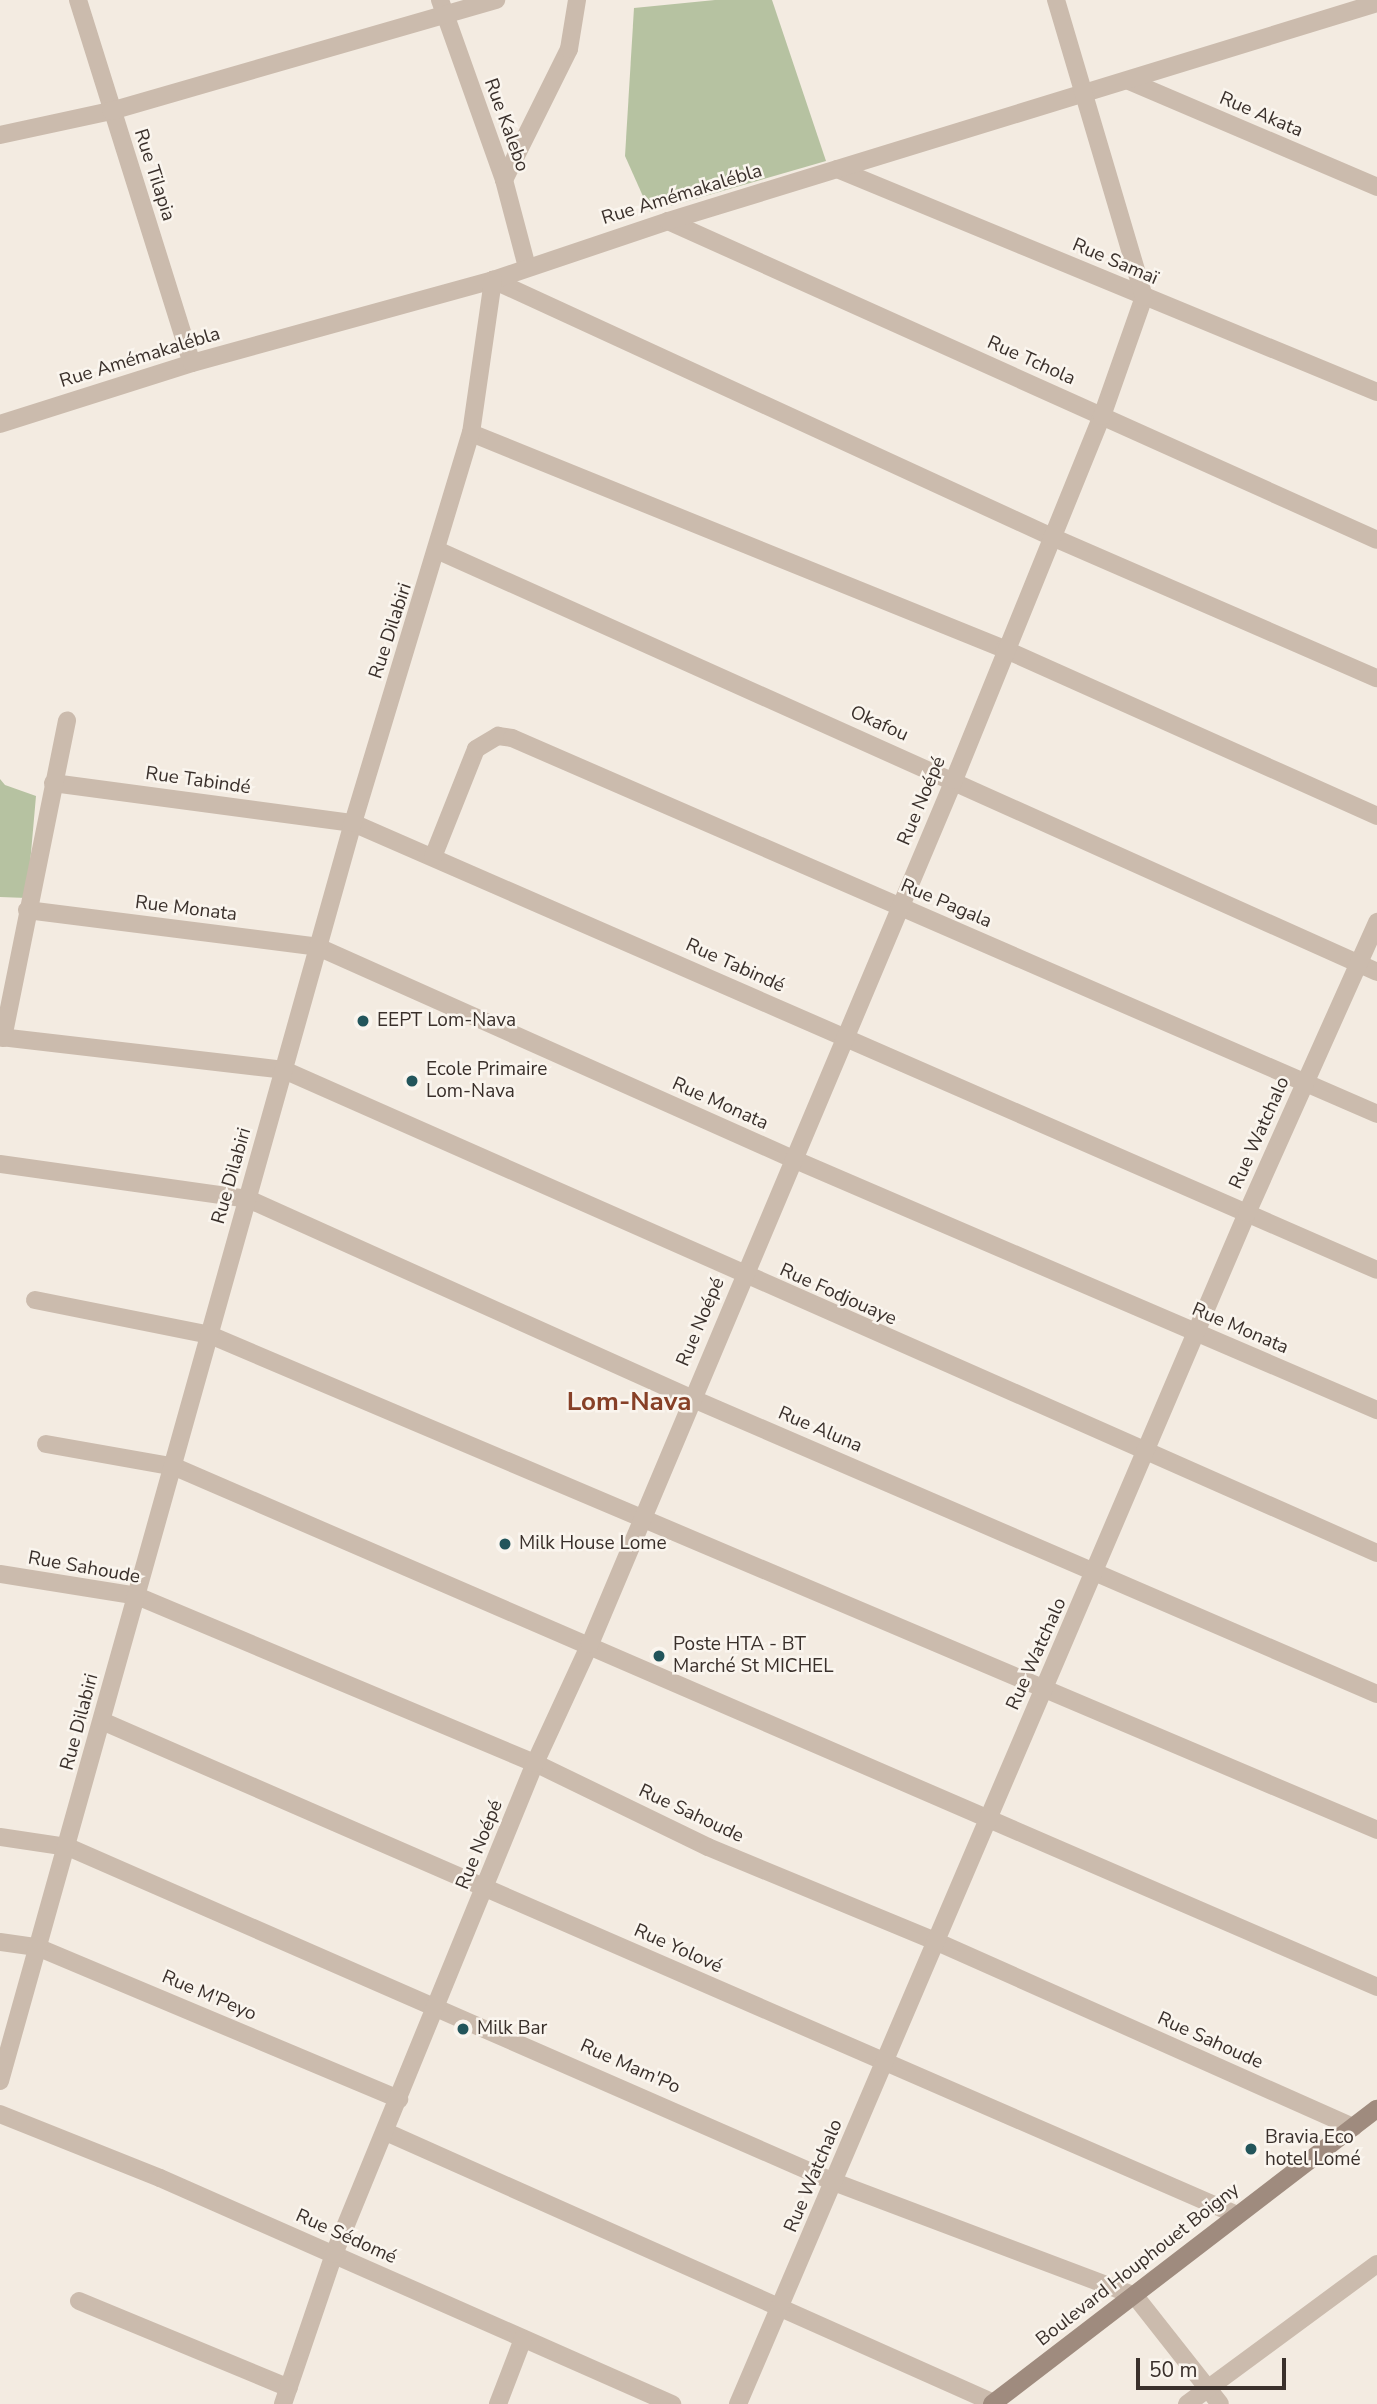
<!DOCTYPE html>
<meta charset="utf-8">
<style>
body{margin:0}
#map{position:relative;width:1377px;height:2404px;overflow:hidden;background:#f3ebe1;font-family:"Nunito Sans",sans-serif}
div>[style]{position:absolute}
.green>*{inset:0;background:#b6c2a1}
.street>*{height:18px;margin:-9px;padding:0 9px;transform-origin:9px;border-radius:9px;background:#cbbbad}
.secondary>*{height:18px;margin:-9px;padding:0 9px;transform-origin:9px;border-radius:9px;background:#9f8b7e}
.dots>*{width:19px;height:19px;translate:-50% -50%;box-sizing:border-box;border:4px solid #faf5ee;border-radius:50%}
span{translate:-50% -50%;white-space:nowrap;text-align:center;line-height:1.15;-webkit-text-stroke:5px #faf5ee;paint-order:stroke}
.street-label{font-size:19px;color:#3a302b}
.poi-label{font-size:19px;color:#3a302b}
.left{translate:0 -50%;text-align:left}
.district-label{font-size:26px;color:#874027;font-weight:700}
.scale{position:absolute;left:1136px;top:2358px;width:150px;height:32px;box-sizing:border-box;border:4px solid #3a302b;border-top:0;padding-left:9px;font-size:21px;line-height:24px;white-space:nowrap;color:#3a302b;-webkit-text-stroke:5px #faf5ee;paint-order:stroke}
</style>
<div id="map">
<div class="green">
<div style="clip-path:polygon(715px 0,772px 0,826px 161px,650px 212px,625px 156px,634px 8px)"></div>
<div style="clip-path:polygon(0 779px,5px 785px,36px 796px,27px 898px,0 897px)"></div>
</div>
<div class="street">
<div style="left:78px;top:0;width:380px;rotate:72.6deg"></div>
<div style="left:440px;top:0;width:191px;rotate:70.4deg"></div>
<div style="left:504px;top:180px;width:90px;rotate:75.2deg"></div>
<div style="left:1129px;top:81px;width:270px;rotate:23.1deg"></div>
<div style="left:0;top:135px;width:114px;rotate:-12.2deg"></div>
<div style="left:111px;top:111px;width:401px;rotate:-16.1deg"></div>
<div style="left:837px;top:169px;width:584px;rotate:22.44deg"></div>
<div style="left:504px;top:180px;width:146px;rotate:-63.6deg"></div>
<div style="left:569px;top:49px;width:50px;rotate:-80.7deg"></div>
<div style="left:668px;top:221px;width:777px;rotate:24.22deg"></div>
<div style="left:493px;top:280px;width:615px;rotate:24.69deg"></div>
<div style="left:1052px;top:537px;width:354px;rotate:23.5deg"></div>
<div style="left:0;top:424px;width:201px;rotate:-17.6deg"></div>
<div style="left:192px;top:363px;width:312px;rotate:-15.4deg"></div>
<div style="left:493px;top:280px;width:185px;rotate:-18.6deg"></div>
<div style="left:668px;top:221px;width:742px;rotate:-17.09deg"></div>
<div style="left:471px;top:433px;width:575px;rotate:22.06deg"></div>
<div style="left:1004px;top:649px;width:409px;rotate:24.1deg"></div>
<div style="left:439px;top:551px;width:1028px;rotate:24.17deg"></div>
<div style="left:53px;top:783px;width:303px;rotate:7.6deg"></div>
<div style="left:353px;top:823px;width:1117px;rotate:23.58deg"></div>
<div style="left:433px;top:857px;width:116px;rotate:-68.3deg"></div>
<div style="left:476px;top:749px;width:26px;rotate:-31deg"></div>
<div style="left:498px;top:736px;width:14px;rotate:8deg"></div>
<div style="left:512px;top:738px;width:943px;rotate:23.49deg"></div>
<div style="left:27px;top:910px;width:293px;rotate:7.2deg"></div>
<div style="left:318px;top:947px;width:520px;rotate:24.05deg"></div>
<div style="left:793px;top:1159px;width:636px;rotate:23.26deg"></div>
<div style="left:0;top:1037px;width:286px;rotate:6.6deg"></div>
<div style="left:284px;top:1070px;width:1195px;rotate:23.84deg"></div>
<div style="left:3px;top:1038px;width:324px;rotate:-78.6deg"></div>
<div style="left:0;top:1164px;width:250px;rotate:8deg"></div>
<div style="left:248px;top:1199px;width:486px;rotate:24.2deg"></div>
<div style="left:691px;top:1398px;width:747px;rotate:23.34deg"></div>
<div style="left:35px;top:1300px;width:178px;rotate:11.3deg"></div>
<div style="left:210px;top:1335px;width:1268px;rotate:22.98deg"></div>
<div style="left:46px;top:1444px;width:131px;rotate:10.1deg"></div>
<div style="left:175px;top:1467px;width:1310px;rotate:23.39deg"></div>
<div style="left:0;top:1574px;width:139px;rotate:9.1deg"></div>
<div style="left:137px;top:1596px;width:432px;rotate:22.8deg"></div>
<div style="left:535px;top:1763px;width:192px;rotate:25.9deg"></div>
<div style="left:708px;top:1847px;width:246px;rotate:22.5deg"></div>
<div style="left:935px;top:1941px;width:458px;rotate:24deg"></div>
<div style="left:102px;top:1721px;width:1238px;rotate:23.52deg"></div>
<div style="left:0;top:1837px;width:69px;rotate:8.4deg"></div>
<div style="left:68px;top:1847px;width:836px;rotate:23.62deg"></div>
<div style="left:834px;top:2182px;width:322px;rotate:20.7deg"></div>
<div style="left:1135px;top:2296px;width:137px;rotate:51.8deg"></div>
<div style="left:0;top:1942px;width:37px;rotate:8deg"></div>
<div style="left:37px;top:1947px;width:393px;rotate:22.8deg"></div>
<div style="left:0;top:2081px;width:1307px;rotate:-74.33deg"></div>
<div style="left:353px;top:823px;width:407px;rotate:-73.2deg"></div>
<div style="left:471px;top:433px;width:155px;rotate:-81.8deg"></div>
<div style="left:0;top:2114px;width:172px;rotate:21.8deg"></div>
<div style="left:160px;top:2178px;width:560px;rotate:23.82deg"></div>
<div style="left:386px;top:2132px;width:666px;rotate:24.02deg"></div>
<div style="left:79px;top:2301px;width:227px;rotate:22.5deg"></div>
<div style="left:283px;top:2404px;width:158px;rotate:-71.2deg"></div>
<div style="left:334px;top:2254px;width:531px;rotate:-67.74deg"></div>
<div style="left:535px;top:1763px;width:131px;rotate:-65.2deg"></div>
<div style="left:590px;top:1644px;width:938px;rotate:-67.15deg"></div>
<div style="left:954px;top:780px;width:393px;rotate:-67.9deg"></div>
<div style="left:1102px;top:416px;width:126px;rotate:-70.6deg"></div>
<div style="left:1144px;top:297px;width:310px;rotate:-106.5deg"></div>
<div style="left:498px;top:2404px;width:70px;rotate:-69deg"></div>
<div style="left:738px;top:2404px;width:1295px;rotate:-66.86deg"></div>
<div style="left:1247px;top:1213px;width:319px;rotate:-65.9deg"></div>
<div style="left:1187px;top:2404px;width:236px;rotate:-36.4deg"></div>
</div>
<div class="secondary">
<div style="left:992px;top:2404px;width:485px;rotate:-37.5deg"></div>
</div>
<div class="dots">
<div style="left:363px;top:1021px;background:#22555b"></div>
<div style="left:412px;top:1081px;background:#22555b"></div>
<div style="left:505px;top:1544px;background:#22555b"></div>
<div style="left:659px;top:1656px;background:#22555b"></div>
<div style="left:463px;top:2029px;background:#22555b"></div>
<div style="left:1251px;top:2149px;background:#22555b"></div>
</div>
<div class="street-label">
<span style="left:1261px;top:115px;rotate:23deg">Rue Akata</span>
<span style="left:506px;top:125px;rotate:70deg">Rue Kalebo</span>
<span style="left:154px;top:175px;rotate:72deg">Rue Tilapia</span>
<span style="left:682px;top:195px;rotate:-17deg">Rue Amémakalébla</span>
<span style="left:1115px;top:262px;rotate:23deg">Rue Samaï</span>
<span style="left:140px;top:358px;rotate:-17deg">Rue Amémakalébla</span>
<span style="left:1031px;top:361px;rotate:24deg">Rue Tchola</span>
<span style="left:391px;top:631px;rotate:-72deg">Rue Dilabiri</span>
<span style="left:879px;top:724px;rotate:24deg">Okafou</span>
<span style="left:198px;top:781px;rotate:8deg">Rue Tabindé</span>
<span style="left:922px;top:801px;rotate:-67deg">Rue Noépé</span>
<span style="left:946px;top:904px;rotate:23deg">Rue Pagala</span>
<span style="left:186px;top:909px;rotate:7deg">Rue Monata</span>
<span style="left:735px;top:966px;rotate:24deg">Rue Tabindé</span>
<span style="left:720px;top:1104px;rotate:24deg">Rue Monata</span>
<span style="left:1260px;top:1133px;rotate:-66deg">Rue Watchalo</span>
<span style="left:232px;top:1176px;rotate:-74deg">Rue Dilabiri</span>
<span style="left:838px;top:1295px;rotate:24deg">Rue Fodjouaye</span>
<span style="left:701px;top:1322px;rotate:-67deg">Rue Noépé</span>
<span style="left:1240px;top:1329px;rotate:23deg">Rue Monata</span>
<span style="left:820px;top:1430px;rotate:23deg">Rue Aluna</span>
<span style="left:84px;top:1568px;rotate:10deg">Rue Sahoude</span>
<span style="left:1037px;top:1654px;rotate:-66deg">Rue Watchalo</span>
<span style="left:80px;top:1722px;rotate:-75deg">Rue Dilabiri</span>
<span style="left:691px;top:1814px;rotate:25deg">Rue Sahoude</span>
<span style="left:480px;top:1845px;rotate:-68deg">Rue Noépé</span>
<span style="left:678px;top:1949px;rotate:24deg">Rue Yolové</span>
<span style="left:209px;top:1996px;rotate:23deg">Rue M'Peyo</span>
<span style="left:1210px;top:2041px;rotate:24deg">Rue Sahoude</span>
<span style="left:630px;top:2067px;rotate:24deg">Rue Mam'Po</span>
<span style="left:814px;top:2176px;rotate:-67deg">Rue Watchalo</span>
<span style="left:346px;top:2237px;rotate:24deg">Rue Sédomé</span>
<span style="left:1138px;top:2265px;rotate:-38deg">Boulevard Houphouet Boigny</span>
</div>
<div class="poi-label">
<span class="left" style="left:377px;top:1021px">EEPT Lom-Nava</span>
<span class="left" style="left:426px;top:1081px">Ecole Primaire<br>Lom-Nava</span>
<span class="left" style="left:519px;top:1544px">Milk House Lome</span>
<span class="left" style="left:673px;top:1656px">Poste HTA - BT<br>Marché St MICHEL</span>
<span class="left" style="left:477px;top:2029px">Milk Bar</span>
<span class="left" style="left:1265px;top:2149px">Bravia Eco<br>hotel Lomé</span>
</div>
<div class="district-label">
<span style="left:629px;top:1402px">Lom-Nava</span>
</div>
<div class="scale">50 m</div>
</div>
